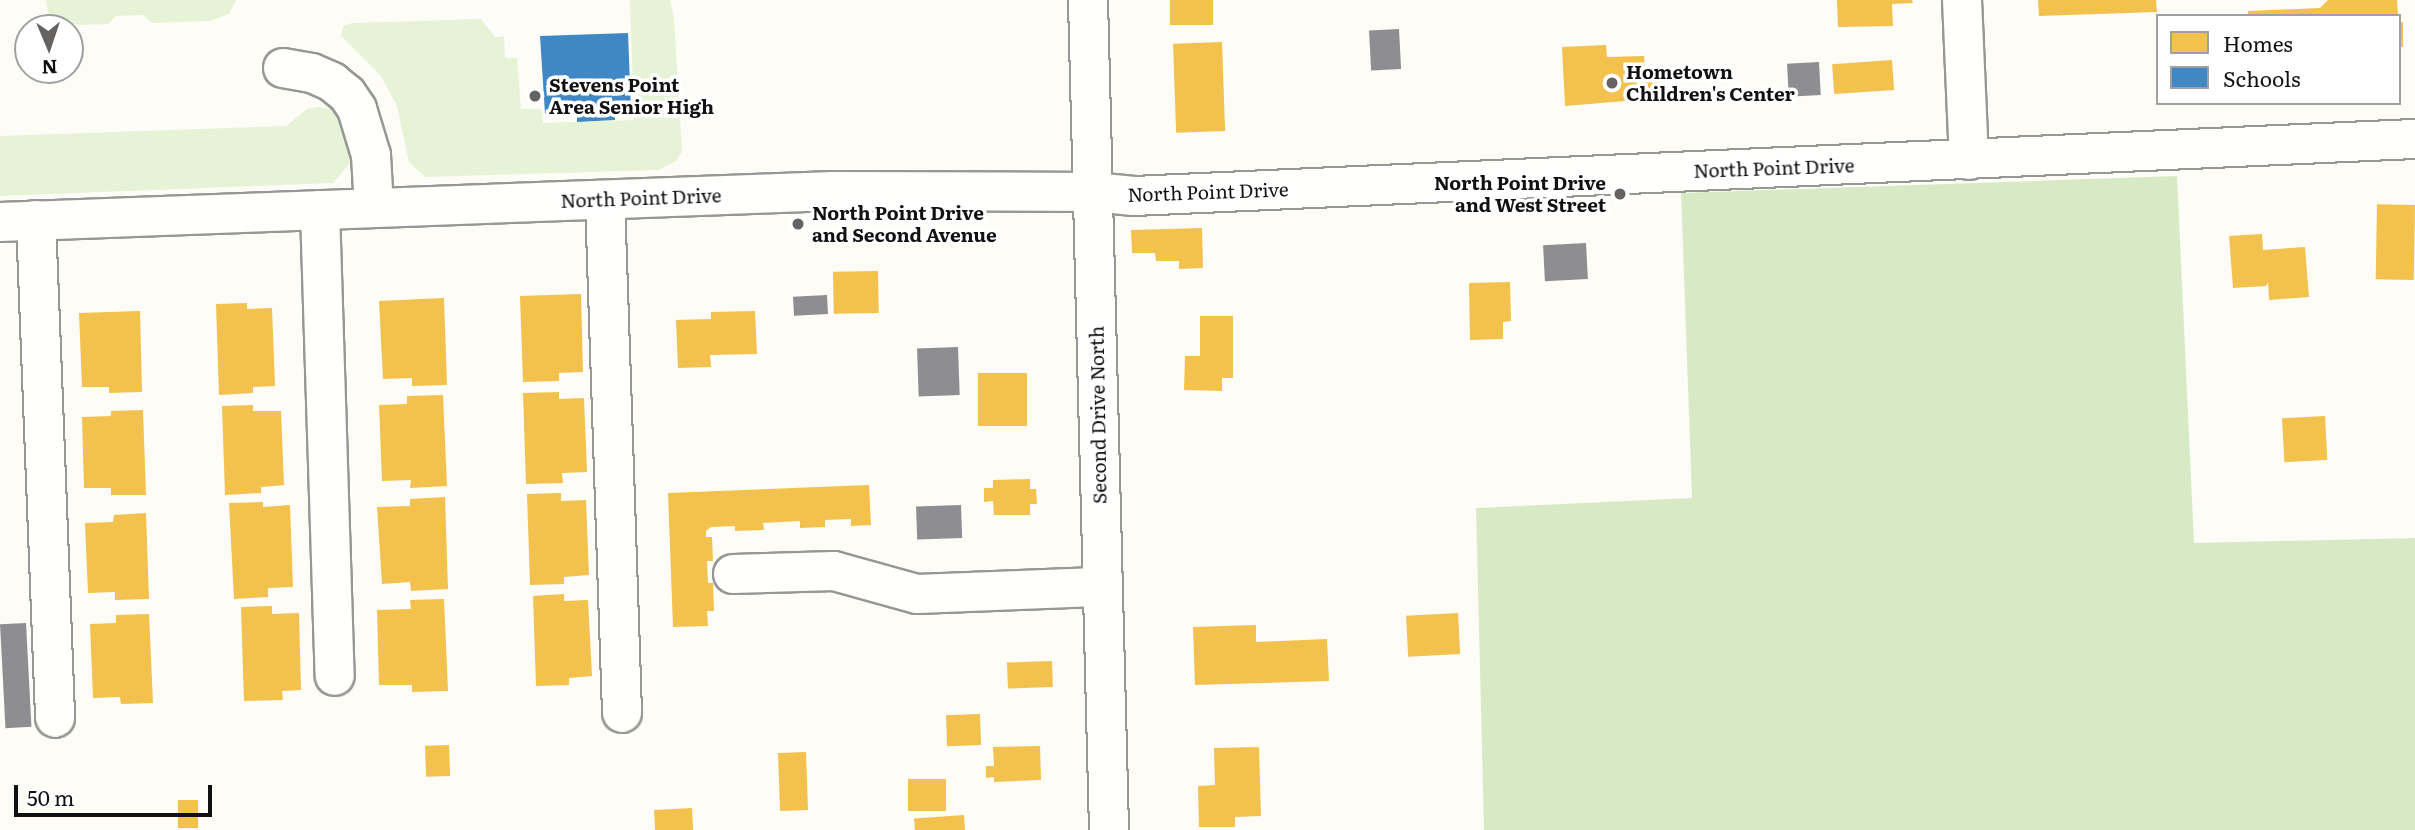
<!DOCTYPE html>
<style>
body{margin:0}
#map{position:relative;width:2415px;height:830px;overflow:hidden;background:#fdfcf7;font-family:Literata,serif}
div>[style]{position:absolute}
.green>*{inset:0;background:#e7f3d7}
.forest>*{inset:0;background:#d8eac5}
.homes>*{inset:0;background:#f2c14e;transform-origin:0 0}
.schools>*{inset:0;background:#3f88c5}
.industry>*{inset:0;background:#8d8d92;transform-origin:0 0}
.roads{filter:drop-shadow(2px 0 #979795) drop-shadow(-2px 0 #979795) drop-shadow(0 2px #979795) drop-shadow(0 -2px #979795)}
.minor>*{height:38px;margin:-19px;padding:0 19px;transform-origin:19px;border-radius:19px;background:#fffffe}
.dots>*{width:19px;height:19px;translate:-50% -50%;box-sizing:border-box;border:4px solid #fff;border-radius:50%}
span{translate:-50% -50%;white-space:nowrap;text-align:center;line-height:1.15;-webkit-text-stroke:7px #fff;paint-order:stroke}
.poi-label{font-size:19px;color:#111;font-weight:700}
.left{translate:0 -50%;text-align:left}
.right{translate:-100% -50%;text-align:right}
.street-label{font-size:19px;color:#111}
.legend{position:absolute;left:2156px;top:14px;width:245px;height:91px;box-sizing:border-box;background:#fff;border:2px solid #a0a0a0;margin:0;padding:9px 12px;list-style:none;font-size:21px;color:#111}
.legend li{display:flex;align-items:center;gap:14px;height:35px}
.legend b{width:35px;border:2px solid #a0a0a0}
.north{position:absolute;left:14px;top:14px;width:70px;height:70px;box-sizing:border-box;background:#fff;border:2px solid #a0a0a0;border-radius:50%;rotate:178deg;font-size:19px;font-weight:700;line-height:28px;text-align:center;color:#111}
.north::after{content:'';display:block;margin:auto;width:24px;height:32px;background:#646362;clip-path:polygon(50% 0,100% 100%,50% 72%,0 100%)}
.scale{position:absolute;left:14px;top:785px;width:198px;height:32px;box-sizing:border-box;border:4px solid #111;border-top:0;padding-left:9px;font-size:21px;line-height:24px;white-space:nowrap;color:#111;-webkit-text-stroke:5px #fff;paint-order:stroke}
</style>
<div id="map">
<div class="green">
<div style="clip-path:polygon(46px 0,236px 0,229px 14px,210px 21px,152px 23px,143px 15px,116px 16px,108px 24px,80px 25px,55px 21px,48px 12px)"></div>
<div style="clip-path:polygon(630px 0,670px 0,674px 18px,682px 151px,677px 160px,659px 170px,425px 177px,409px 162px,397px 106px,381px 76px,341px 36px,343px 26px,352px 23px,481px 19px,495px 37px,504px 36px,505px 58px,517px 58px,521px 109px,542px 109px,543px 123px,634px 120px)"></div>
<div style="clip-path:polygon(319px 107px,331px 109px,341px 119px,351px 149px,350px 163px,333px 183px,0 196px,0 136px,286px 126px,307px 109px)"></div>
</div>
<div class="forest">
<div style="clip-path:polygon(2177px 176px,2194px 543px,2415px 538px,2415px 830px,1484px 830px,1476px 508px,1692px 498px,1681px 193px)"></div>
</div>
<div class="homes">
<div style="left:1170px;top:0;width:43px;height:25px"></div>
<div style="clip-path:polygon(1837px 0,1912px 0,1913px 3px,1892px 4px,1893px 26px,1838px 27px)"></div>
<div style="clip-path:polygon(2038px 0,2156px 0,2157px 12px,2039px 16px)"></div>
<div style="clip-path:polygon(2328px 0,2397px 0,2398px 16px,2248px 16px,2248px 11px,2320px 8px)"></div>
<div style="left:2399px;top:22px;width:4px;height:25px"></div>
<div style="left:1222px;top:42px;width:89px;height:49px;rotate:88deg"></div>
<div style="clip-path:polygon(1606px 45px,1607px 57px,1644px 56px,1645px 68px,1660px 68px,1661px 98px,1565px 106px,1562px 47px)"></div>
<div style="left:1892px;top:60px;width:30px;height:60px;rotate:86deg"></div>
<div style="left:2415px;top:205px;width:75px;height:38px;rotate:91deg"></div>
<div style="clip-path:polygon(1202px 228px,1203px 268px,1179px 269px,1179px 261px,1156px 261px,1155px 253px,1132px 253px,1131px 230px)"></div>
<div style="clip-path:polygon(2262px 234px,2263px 250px,2305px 247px,2309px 297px,2269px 300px,2268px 282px,2266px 286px,2233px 288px,2229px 236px)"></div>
<div style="left:878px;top:271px;width:42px;height:45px;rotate:89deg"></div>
<div style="clip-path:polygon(1510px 282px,1511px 321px,1503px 322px,1503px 339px,1470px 340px,1469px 283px)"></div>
<div style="clip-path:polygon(581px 294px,583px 372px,559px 373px,559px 381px,523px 382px,520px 296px)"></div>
<div style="clip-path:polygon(444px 298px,447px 385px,412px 386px,412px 378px,383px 379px,379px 301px)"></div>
<div style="clip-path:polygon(247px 303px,247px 309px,272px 308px,275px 386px,253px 387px,253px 393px,219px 395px,216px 304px)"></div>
<div style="clip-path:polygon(140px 311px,142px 392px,109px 393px,109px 387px,82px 387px,79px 313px)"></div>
<div style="clip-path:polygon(755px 311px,757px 354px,710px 355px,711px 367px,678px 368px,676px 320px,711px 319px,711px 312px)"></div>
<div style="clip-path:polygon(1200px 316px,1233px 316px,1233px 378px,1222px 378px,1222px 391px,1184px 390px,1185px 356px,1200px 356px)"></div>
<div style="left:978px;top:373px;width:49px;height:53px"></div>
<div style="clip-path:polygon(559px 392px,559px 399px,584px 398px,587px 472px,562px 473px,563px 483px,526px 484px,523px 393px)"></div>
<div style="clip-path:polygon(443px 395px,447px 486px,410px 488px,411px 480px,382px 481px,379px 405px,407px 404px,407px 396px)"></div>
<div style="clip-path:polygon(253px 405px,253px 411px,281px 411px,284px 485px,261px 487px,261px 493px,225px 495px,222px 406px)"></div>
<div style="clip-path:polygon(143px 410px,146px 495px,111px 495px,111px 488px,84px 488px,82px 417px,111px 416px,111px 411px)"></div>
<div style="left:2325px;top:416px;width:44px;height:43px;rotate:87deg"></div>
<div style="clip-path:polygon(1030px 479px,1030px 489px,1036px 489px,1037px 504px,1030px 504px,1030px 515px,994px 515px,993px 501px,984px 502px,984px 488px,993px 488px,993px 480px)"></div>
<div style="clip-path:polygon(869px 485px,871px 525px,851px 526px,851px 519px,825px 520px,825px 527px,800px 528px,800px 521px,763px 523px,764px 530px,735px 531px,735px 526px,711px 527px,706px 531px,706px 537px,712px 537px,713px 561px,707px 561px,708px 583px,713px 583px,714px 611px,707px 611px,708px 626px,673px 627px,668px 493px)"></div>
<div style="clip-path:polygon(561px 493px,561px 501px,586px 500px,589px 575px,564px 577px,564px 584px,530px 585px,527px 494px)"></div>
<div style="clip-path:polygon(445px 497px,448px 589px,411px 591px,410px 582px,382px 584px,377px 507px,410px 506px,410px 499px)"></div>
<div style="clip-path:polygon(263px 502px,263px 507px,290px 505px,293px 587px,268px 588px,268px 597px,234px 599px,229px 503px)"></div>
<div style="clip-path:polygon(146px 513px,149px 599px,115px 600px,115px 592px,88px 593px,85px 523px,113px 522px,114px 515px)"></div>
<div style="clip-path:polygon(564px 594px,564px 601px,588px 600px,592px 676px,569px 678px,569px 685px,536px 686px,533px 596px)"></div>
<div style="clip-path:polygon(444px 599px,448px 691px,412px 692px,412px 685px,379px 685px,377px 610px,411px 609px,410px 600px)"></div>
<div style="clip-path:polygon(272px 606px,272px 614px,299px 613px,301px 690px,282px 691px,283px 700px,244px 701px,241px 607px)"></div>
<div style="left:1458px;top:613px;width:41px;height:52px;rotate:87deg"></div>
<div style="clip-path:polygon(149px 614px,153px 703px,121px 704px,120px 697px,93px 698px,90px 624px,116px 623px,116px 615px)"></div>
<div style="clip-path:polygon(1256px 625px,1256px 642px,1327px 639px,1329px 681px,1195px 685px,1193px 627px)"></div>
<div style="left:1052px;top:661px;width:26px;height:45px;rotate:88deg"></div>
<div style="left:980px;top:714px;width:31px;height:34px;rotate:88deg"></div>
<div style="left:449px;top:745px;width:31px;height:24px;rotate:88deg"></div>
<div style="clip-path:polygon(1040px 746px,1041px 780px,994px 782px,994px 777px,986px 778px,986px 766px,994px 766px,993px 747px)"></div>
<div style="clip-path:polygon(1259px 747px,1261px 816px,1235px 817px,1235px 827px,1199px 827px,1198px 786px,1215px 785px,1214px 748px)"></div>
<div style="left:806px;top:752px;width:58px;height:28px;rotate:88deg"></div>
<div style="left:946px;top:779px;width:32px;height:38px;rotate:90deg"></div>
<div style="left:178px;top:800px;width:20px;height:28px"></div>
<div style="left:692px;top:808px;width:22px;height:38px;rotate:87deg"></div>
<div style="left:964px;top:815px;width:15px;height:50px;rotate:86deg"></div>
</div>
<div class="schools">
<div style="clip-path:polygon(628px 33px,631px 110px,615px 111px,615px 120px,577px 122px,577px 112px,545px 114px,540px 36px)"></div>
</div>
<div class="industry">
<div style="left:1399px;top:29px;width:40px;height:30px;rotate:87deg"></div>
<div style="left:1819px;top:62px;width:33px;height:32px;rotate:87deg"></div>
<div style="left:1586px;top:243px;width:36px;height:43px;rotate:87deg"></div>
<div style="left:827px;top:295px;width:19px;height:34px;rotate:87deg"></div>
<div style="left:958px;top:347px;width:48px;height:41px;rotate:88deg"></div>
<div style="left:961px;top:505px;width:33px;height:45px;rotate:88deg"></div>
<div style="left:26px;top:623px;width:104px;height:26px;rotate:87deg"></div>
</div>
<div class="roads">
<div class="minor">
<div style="left:1088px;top:0;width:830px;rotate:88.55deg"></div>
<div style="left:1962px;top:0;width:160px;rotate:87.5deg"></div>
<div style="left:283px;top:68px;width:29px;rotate:10deg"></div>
<div style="left:312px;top:73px;width:22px;rotate:24deg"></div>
<div style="left:332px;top:82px;width:19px;rotate:39deg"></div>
<div style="left:347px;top:94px;width:18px;rotate:56deg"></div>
<div style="left:357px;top:109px;width:48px;rotate:73.1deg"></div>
<div style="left:371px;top:155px;width:53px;rotate:86.8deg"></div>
<div style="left:605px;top:200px;width:513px;rotate:88.1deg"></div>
<div style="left:320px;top:210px;width:466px;rotate:88.2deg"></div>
<div style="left:36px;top:220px;width:498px;rotate:87.8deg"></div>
<div style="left:0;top:222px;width:834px;rotate:-2.13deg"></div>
<div style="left:833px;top:191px;width:260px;rotate:0.2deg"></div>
<div style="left:1093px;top:192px;width:41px;rotate:5.6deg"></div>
<div style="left:1134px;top:196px;width:1282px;rotate:-2.55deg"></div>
<div style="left:733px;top:574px;width:101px;rotate:-1.7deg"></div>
<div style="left:834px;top:571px;width:86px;rotate:15.5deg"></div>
<div style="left:917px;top:594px;width:186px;rotate:-2.2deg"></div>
</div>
</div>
<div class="dots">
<div style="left:1612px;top:83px;background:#646362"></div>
<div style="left:535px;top:96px;background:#646362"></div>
<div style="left:1620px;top:194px;background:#646362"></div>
<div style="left:798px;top:224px;background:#646362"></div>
</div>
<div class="poi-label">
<span class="left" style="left:1626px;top:83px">Hometown<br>Children's Center</span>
<span class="left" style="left:549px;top:96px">Stevens Point<br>Area Senior High</span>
<span class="right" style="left:1606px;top:194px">North Point Drive<br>and West Street</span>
<span class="left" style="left:812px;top:224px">North Point Drive<br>and Second Avenue</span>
</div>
<div class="street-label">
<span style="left:1774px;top:168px;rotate:-2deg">North Point Drive</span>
<span style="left:1208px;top:192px;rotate:-2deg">North Point Drive</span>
<span style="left:641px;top:198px;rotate:-2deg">North Point Drive</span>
<span style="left:1098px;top:415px;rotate:-91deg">Second Drive North</span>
</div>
<ul class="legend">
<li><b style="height:19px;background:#f2c14e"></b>Homes</li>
<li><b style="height:19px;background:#3f88c5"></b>Schools</li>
</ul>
<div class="north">N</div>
<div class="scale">50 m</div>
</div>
